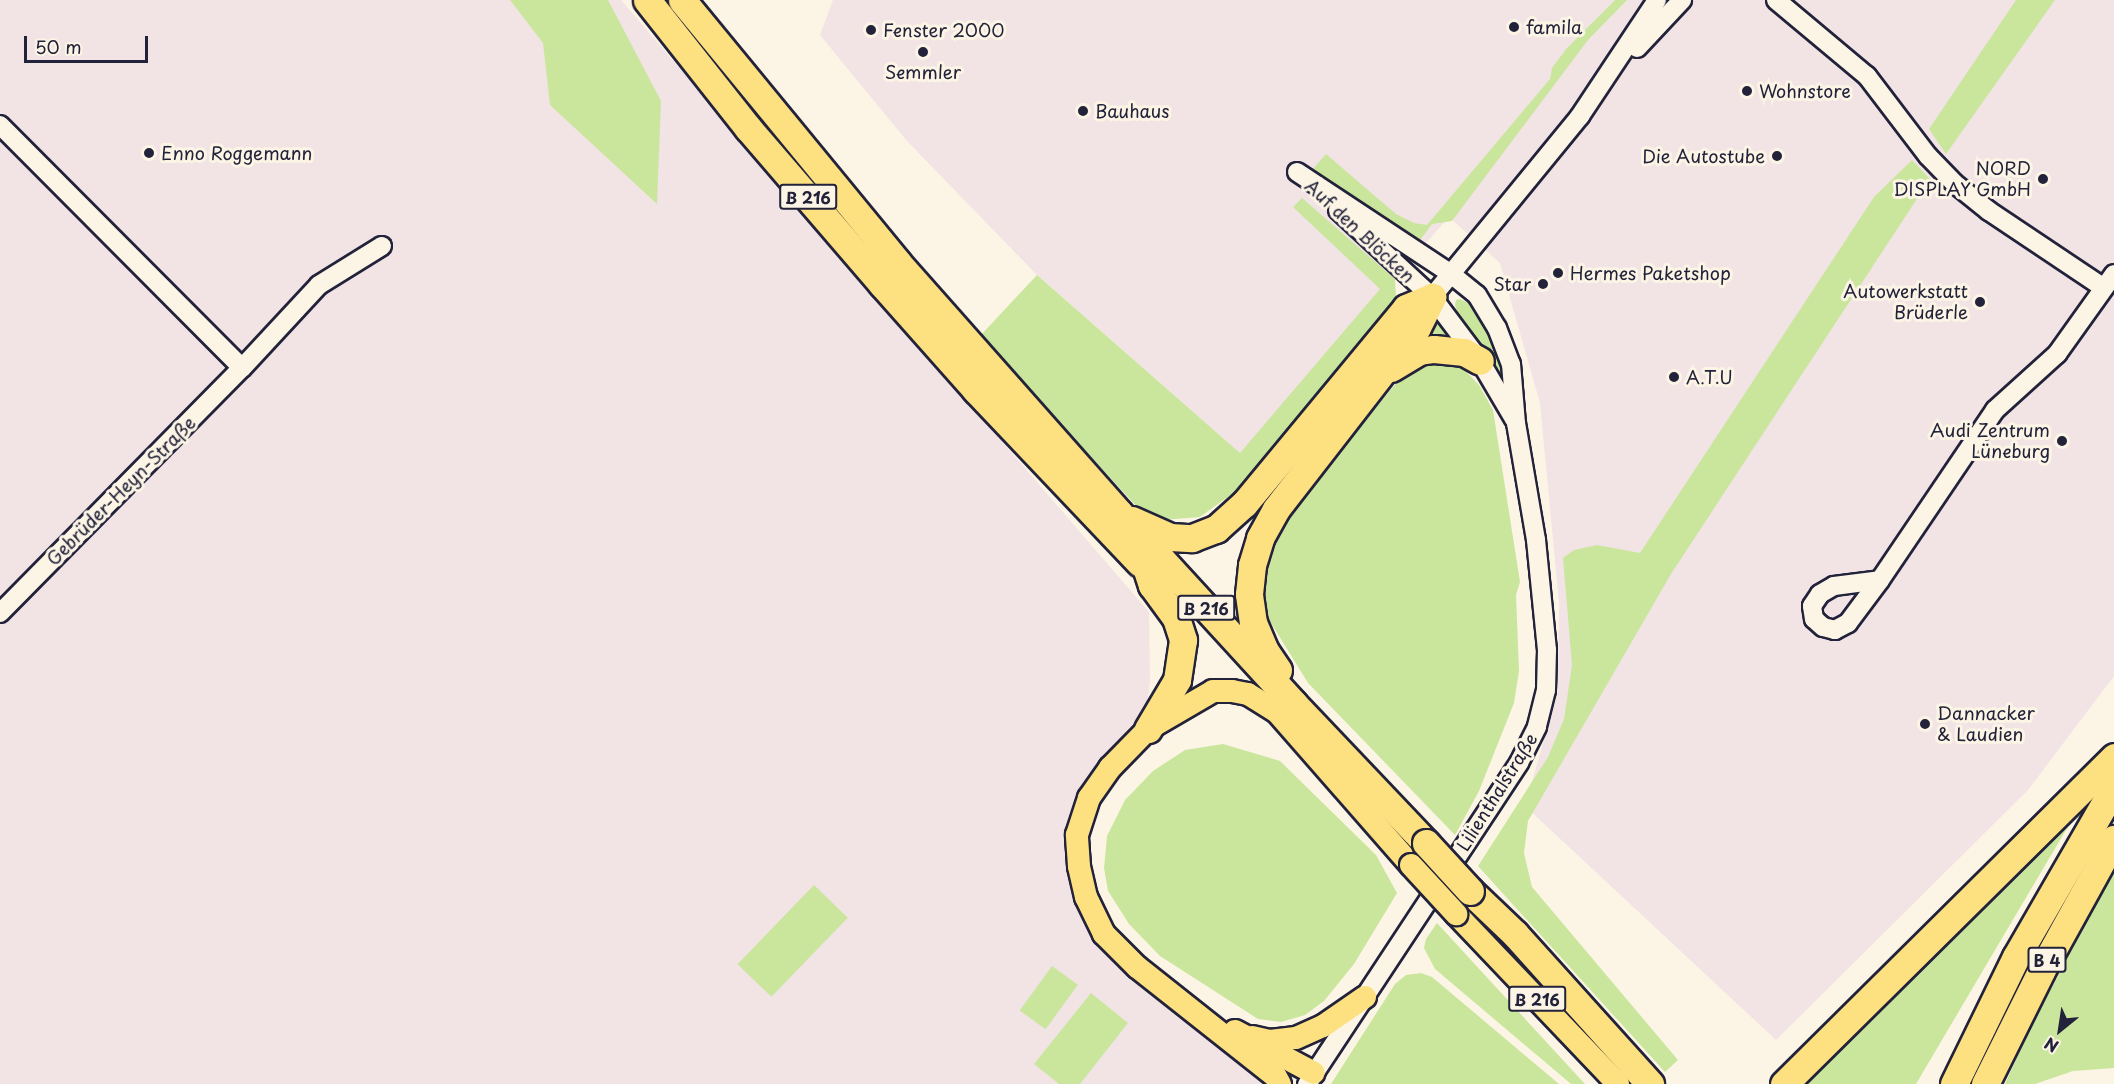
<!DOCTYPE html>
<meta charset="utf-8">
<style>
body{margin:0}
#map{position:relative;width:2114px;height:1084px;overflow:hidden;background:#fcf5e5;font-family:"Playpen Sans",sans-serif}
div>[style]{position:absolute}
.built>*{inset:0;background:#f2e3e5}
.green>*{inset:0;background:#cae69d;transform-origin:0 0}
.roads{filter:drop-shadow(2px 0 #22223b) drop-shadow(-2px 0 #22223b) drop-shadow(0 2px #22223b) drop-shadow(0 -2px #22223b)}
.minor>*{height:18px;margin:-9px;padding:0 9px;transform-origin:9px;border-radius:9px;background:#fcf5e5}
.major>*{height:22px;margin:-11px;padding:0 11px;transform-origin:11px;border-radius:11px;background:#fde080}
.highway>*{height:27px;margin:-13.5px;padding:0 13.5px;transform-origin:13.5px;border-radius:13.5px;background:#fde080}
.bridges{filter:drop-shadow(2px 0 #22223b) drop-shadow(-2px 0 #22223b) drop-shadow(0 2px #22223b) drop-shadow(0 -2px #22223b)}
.major-bridge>*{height:22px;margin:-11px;padding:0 11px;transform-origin:11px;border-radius:11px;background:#fde080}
.highway-bridge>*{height:27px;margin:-13.5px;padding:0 13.5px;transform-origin:13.5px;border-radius:13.5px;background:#fde080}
.dots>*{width:16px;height:16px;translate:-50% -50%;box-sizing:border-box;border:3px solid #fcf5e5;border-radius:50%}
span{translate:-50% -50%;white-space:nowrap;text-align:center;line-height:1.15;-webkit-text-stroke:6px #fcf5e5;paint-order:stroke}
.shield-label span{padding:2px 4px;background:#fcf5e5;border:2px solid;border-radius:4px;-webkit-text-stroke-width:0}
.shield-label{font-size:16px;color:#22223b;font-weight:700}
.poi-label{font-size:18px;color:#22223b}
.left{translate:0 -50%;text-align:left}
.right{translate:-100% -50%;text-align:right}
.street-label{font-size:18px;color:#22223b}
.north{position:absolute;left:2030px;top:1000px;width:60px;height:60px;-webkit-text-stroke:4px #fcf5e5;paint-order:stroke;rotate:210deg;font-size:16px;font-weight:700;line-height:24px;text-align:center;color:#22223b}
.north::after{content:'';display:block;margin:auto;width:21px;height:27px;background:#22223b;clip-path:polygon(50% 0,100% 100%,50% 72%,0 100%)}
.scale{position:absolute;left:24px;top:36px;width:124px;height:27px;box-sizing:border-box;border:3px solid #22223b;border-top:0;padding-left:8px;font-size:18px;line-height:21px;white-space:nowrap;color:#22223b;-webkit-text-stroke:4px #fcf5e5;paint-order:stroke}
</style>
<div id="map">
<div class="built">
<div style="clip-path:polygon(0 0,621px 0,1149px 612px,1150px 680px,1147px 708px,1103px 757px,1071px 809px,1066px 856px,1076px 908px,1126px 973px,1267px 1084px,0 1084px)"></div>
<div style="clip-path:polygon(833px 0,2114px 0,2114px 676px,2028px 790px,1776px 1040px,1525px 806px,1558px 691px,1559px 603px,1540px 403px,1500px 263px,1449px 217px,1240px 453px,1037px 275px,907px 141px,820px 35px)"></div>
</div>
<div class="green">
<div style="clip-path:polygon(510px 0,608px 0,661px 101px,657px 204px,550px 105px,543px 43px)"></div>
<div style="clip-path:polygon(1615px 0,1627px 0,1588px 40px,1452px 221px,1432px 224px,1415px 247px,1312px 170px,1326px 154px,1396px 214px,1414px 223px,1427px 225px,1550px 79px,1552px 68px,1566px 49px)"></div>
<div style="clip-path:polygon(2016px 0,2055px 0,1946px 154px,1929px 129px)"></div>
<div style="clip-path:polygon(1912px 160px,1930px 179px,1671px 574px,1528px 821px,1524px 853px,1532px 887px,1678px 1060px,1665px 1072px,1478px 866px,1548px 757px,1564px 719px,1572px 665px,1563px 558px,1574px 550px,1597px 545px,1640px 553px,1874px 197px)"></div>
<div style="clip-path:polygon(1302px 198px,1395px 279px,1396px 298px,1384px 324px,1240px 488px,1200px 517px,1150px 521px,980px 336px,1037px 275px,1240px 453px,1380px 289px,1293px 207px)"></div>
<div style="clip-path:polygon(1460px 299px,1468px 303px,1488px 329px,1497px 348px,1503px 365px,1510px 402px,1487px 357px,1458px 314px,1455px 305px,1456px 300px)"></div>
<div style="clip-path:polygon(1434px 317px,1459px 345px,1412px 346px)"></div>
<div style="clip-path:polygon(1428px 361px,1459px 364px,1479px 385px,1493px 410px,1520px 582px,1516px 595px,1519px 671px,1514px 703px,1479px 791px,1455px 835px,1308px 683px,1268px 618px,1264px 592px,1265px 566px,1274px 541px,1288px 515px,1406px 371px)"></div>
<div style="clip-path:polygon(1223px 744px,1280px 761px,1376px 855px,1397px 893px,1354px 964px,1324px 1001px,1305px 1015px,1281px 1022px,1258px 1019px,1160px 956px,1129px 924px,1108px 891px,1104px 868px,1107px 836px,1125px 800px,1153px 771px,1185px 750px)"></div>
<div style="clip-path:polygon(2073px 818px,1916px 1084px,1801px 1084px)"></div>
<div style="clip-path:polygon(2114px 869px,2114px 1068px,2073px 1071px,2035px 1084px,2005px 1084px,2030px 1029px)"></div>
<div style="left:814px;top:885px;width:47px;height:110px;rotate:44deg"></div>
<div style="clip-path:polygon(1437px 923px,1585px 1084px,1571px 1084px,1435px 969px,1424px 948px,1426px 939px)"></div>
<div style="left:1052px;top:966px;width:32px;height:55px;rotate:36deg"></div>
<div style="clip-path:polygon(1421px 973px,1432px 977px,1559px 1084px,1331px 1084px,1395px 984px,1406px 975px)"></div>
<div style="clip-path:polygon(1091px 993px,1128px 1023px,1080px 1084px,1059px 1084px,1034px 1064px)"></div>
</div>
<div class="roads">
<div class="minor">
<div style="left:1776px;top:0;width:119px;rotate:39.9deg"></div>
<div style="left:1867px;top:76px;width:101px;rotate:52.7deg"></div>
<div style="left:1928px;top:156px;width:37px;rotate:46deg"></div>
<div style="left:1954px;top:183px;width:45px;rotate:38.7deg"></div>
<div style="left:1989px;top:211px;width:138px;rotate:33.8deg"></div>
<div style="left:1637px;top:48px;width:66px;rotate:-46.8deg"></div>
<div style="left:0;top:125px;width:343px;rotate:45.1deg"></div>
<div style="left:1297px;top:172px;width:185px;rotate:33.5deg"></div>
<div style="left:1451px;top:274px;width:33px;rotate:39deg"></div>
<div style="left:1477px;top:295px;width:39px;rotate:59deg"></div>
<div style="left:1497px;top:328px;width:39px;rotate:69deg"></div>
<div style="left:1511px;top:364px;width:59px;rotate:85.2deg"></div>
<div style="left:1516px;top:423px;width:119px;rotate:80.3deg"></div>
<div style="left:1536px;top:540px;width:111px;rotate:84.3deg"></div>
<div style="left:1547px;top:650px;width:40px;rotate:91.4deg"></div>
<div style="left:1546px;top:690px;width:38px;rotate:104deg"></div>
<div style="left:1537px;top:727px;width:40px;rotate:116.6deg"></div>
<div style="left:1519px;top:763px;width:385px;rotate:123.4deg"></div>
<div style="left:1338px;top:210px;width:128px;rotate:42.8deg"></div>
<div style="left:1432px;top:297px;width:80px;rotate:53.1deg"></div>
<div style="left:1480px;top:361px;width:67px;rotate:59.6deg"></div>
<div style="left:1432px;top:297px;width:234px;rotate:-50.7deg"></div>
<div style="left:1580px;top:116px;width:139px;rotate:-56.4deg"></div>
<div style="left:1880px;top:580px;width:54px;rotate:126.7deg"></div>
<div style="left:1848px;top:623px;width:15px;rotate:152deg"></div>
<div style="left:1835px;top:630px;width:12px;rotate:-166deg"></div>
<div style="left:1823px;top:627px;width:12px;rotate:-138deg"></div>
<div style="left:1814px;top:619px;width:13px;rotate:-99deg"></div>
<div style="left:1812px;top:606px;width:14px;rotate:-56deg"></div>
<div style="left:1820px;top:594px;width:16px;rotate:-30deg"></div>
<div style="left:1834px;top:586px;width:46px;rotate:-7.4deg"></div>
<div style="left:1880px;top:580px;width:205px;rotate:-55.9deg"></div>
<div style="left:1995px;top:410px;width:84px;rotate:-42.1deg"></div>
<div style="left:2057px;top:354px;width:98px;rotate:-54.5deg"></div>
<div style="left:0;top:613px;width:344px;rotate:-45.4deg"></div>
<div style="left:242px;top:368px;width:113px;rotate:-47.1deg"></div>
<div style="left:319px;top:285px;width:74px;rotate:-31.8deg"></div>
</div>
<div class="major">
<div style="left:1456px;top:914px;width:235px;rotate:46.4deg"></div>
<div style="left:1235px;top:1031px;width:89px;rotate:28deg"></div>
<div style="left:1252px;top:1037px;width:18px;rotate:13deg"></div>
<div style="left:1270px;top:1041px;width:26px;rotate:-7deg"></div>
<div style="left:1296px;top:1038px;width:30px;rotate:-24deg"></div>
<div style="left:1323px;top:1026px;width:51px;rotate:-34.6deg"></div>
<div style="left:1280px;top:1084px;width:8px;rotate:-120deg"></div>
<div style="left:1276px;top:1077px;width:177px;rotate:-141.6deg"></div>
<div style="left:1137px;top:967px;width:47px;rotate:-135deg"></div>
<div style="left:1104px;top:934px;width:41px;rotate:-115.9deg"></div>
<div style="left:1086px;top:897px;width:32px;rotate:-103deg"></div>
<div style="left:1079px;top:866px;width:31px;rotate:-94deg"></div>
<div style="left:1077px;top:835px;width:39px;rotate:-72deg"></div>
<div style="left:1089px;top:798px;width:37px;rotate:-55deg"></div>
<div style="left:1110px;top:768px;width:54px;rotate:-45.7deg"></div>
<div style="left:1148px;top:729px;width:75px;rotate:-30.3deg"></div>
<div style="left:1213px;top:691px;width:19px"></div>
<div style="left:1232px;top:691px;width:16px;rotate:11deg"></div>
<div style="left:1248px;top:694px;width:34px;rotate:32deg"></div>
<div style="left:1277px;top:712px;width:203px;rotate:48.8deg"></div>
</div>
<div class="highway">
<div style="left:647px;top:0;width:163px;rotate:51.7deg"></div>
<div style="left:748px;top:128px;width:206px;rotate:49.3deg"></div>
<div style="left:882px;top:284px;width:142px;rotate:48.4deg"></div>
<div style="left:976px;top:390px;width:238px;rotate:46.5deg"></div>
<div style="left:682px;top:0;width:339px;rotate:50.6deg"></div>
<div style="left:897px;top:262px;width:335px;rotate:48.5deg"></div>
<div style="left:1119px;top:513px;width:259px;rotate:47.5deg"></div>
<div style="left:1294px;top:704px;width:192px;rotate:46.5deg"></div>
<div style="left:1391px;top:368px;width:33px;rotate:-31deg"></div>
<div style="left:1419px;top:351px;width:15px;rotate:-8deg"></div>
<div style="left:1434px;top:349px;width:30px;rotate:6deg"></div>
<div style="left:1464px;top:352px;width:18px;rotate:29deg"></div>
<div style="left:1132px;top:520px;width:42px;rotate:24.1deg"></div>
<div style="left:1170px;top:537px;width:22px;rotate:3deg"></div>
<div style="left:1192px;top:538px;width:26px;rotate:-21deg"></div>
<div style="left:1216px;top:529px;width:38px;rotate:-42deg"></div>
<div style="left:1244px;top:504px;width:254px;rotate:-50.4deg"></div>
<div style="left:1406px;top:308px;width:28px;rotate:-23deg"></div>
<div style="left:1147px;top:570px;width:16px;rotate:72deg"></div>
<div style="left:1152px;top:585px;width:41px;rotate:54deg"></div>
<div style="left:1176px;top:618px;width:23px;rotate:72deg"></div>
<div style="left:1183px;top:640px;width:40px;rotate:98.5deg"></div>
<div style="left:1177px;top:680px;width:57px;rotate:120.6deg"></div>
<div style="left:1278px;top:670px;width:23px;rotate:-124deg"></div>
<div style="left:1265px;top:651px;width:30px;rotate:-113deg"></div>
<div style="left:1253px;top:623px;width:29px;rotate:-98deg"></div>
<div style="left:1249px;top:594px;width:29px;rotate:-84deg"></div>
<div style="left:1252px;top:565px;width:28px;rotate:-73deg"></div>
<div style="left:1260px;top:538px;width:33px;rotate:-61deg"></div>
<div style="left:1276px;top:509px;width:230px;rotate:-52.2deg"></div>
<div style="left:1417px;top:327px;width:34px;rotate:-63deg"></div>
<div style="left:1470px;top:891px;width:62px;rotate:43.7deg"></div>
<div style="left:1515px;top:934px;width:202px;rotate:48deg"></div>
<div style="left:1784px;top:1084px;width:465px;rotate:-44.7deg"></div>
<div style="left:1954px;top:1084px;width:141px;rotate:-64deg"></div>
<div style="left:2016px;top:957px;width:196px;rotate:-60deg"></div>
<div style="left:1985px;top:1084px;width:126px;rotate:-63.6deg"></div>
<div style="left:2041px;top:971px;width:151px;rotate:-61.1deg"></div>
</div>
</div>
<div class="bridges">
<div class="major-bridge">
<div style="left:1411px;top:865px;width:67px;rotate:47.4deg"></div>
</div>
<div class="highway-bridge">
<div style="left:1426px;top:843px;width:65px;rotate:47.5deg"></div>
</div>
</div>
<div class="dots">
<div style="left:1514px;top:27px;background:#22223b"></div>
<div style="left:871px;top:30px;background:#22223b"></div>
<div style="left:923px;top:52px;background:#22223b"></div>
<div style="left:1747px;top:91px;background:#22223b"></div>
<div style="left:1083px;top:111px;background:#22223b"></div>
<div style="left:149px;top:153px;background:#22223b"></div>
<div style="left:1777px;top:156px;background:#22223b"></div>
<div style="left:2043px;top:179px;background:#22223b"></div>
<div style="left:1558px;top:273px;background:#22223b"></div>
<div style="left:1543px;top:284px;background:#22223b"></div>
<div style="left:1980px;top:302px;background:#22223b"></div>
<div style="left:1674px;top:377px;background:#22223b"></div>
<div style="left:2062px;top:441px;background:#22223b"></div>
<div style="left:1925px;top:724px;background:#22223b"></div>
</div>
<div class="shield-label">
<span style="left:808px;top:197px">B 216</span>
<span style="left:1206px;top:608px">B 216</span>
<span style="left:2047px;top:960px">B 4</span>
<span style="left:1537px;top:999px">B 216</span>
</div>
<div class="poi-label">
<span class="left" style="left:1526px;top:27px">famila</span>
<span class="left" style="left:883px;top:30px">Fenster 2000</span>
<span style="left:923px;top:72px">Semmler</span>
<span class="left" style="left:1759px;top:91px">Wohnstore</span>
<span class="left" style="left:1095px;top:111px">Bauhaus</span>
<span class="left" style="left:161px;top:153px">Enno Roggemann</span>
<span class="right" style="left:1765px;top:156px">Die Autostube</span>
<span class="right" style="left:2031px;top:179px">NORD<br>DISPLAY GmbH</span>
<span class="left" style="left:1570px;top:273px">Hermes Paketshop</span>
<span class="right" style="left:1531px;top:284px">Star</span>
<span class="right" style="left:1968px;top:302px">Autowerkstatt<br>Brüderle</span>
<span class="left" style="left:1686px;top:377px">A.T.U</span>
<span class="right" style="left:2050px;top:441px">Audi Zentrum<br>Lüneburg</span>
<span class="left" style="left:1937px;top:724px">Dannacker<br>&amp; Laudien</span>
</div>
<div class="street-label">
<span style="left:1360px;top:231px;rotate:43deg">Auf den Blöcken</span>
<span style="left:121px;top:491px;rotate:-45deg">Gebrüder-Heyn-Straße</span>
<span style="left:1497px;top:792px;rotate:-58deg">Lilienthalstraße</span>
</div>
<div class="north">N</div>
<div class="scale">50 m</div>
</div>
